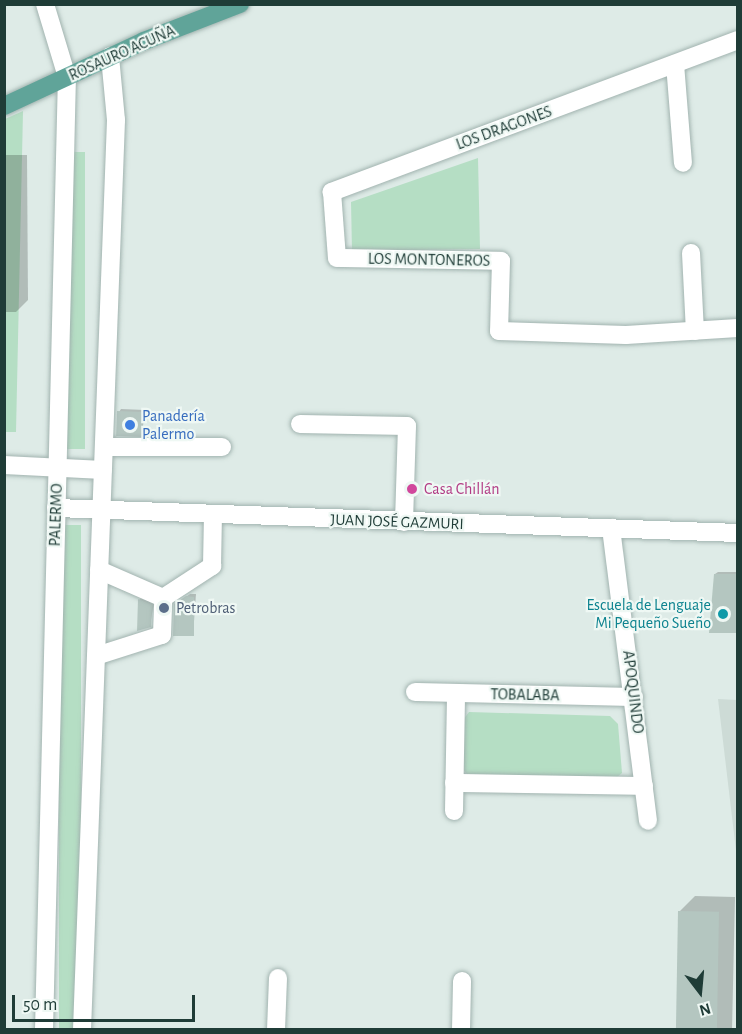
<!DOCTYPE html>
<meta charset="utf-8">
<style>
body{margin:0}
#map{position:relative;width:742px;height:1034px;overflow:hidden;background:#deebe7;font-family:"Alegreya Sans",sans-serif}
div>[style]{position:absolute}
.built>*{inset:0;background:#cddbd6}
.green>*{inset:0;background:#b5dec4;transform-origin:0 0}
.shadow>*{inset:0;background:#0003}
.building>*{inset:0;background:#b4c6c0;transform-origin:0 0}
.roads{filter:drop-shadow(0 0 2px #a1b3af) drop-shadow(0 0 2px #a1b3af)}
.minor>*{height:18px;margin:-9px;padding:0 9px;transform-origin:9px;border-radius:9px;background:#fff}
.major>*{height:18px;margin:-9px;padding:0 9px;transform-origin:9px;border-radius:9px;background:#60a499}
.dots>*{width:16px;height:16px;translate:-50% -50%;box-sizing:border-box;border:3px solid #eff8f4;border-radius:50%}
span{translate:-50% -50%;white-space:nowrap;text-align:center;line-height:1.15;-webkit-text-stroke:4.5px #eff8f4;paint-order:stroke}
.street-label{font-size:16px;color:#1f3c37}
.shop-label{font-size:16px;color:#366cbe}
.left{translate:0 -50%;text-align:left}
.hotel-label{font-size:16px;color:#b23c85}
.culture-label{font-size:16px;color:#0d838f}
.right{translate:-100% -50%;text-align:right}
.service-label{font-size:16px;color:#4e5e75}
.frame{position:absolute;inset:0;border:6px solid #1f3c37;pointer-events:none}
.north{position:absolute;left:670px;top:962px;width:60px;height:60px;-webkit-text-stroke:4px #eff8f4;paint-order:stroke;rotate:164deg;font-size:16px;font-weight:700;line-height:24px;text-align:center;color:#1f3c37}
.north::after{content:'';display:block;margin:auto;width:21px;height:27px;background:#1f3c37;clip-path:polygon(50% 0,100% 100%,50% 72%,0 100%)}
.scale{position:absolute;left:12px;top:995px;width:183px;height:27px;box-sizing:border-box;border:3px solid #1f3c37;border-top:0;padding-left:8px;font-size:18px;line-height:21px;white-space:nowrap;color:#1f3c37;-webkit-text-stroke:4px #eff8f4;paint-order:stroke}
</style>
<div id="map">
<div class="built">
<i style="clip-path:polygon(718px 699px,737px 700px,737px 859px)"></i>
</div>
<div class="green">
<i style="clip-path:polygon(23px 111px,16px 432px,5px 432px,5px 119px)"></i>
<i style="left:64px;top:152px;width:21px;height:297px"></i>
<i style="clip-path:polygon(478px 158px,480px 249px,352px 251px,351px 202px)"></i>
<i style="left:59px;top:525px;width:22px;height:505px"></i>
<i style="clip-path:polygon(469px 712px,610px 716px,618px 724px,622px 773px,615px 779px,467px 774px,462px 768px,463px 720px)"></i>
</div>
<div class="shadow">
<i style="clip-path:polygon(4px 155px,27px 155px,28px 300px,16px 312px,4px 312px)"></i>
<i style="clip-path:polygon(121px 409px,145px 410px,142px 434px,119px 412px)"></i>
<i style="clip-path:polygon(718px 572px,738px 572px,738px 631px,715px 574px)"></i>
<i style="clip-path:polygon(190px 594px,196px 594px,193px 635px,179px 602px)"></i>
<i style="clip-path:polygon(142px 597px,154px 603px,150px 625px,139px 600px)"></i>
<i style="clip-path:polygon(695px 896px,735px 897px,732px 1030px,677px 1030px,679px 912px)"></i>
</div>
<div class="building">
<i style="left:117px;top:411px;width:26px;height:25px;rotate:2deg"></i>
<i style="clip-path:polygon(714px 574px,738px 574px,738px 633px,709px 633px)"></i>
<i style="clip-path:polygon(186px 596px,194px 597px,194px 636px,173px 636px,174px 604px)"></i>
<i style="clip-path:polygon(138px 599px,152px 605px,151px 627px,137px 631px)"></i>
<i style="left:678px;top:911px;width:41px;height:118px;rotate:1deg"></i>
</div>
<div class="roads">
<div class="minor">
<i style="left:738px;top:40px;width:434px;rotate:159.5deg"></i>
<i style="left:332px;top:192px;width:66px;rotate:85.7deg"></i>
<i style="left:337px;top:258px;width:164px;rotate:1deg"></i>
<i style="left:501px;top:261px;width:70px;rotate:91.6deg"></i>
<i style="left:499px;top:331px;width:127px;rotate:1.8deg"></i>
<i style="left:626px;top:335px;width:112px;rotate:-3.6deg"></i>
<i style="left:675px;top:64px;width:99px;rotate:85.4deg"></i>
<i style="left:691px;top:253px;width:78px;rotate:87.1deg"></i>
<i style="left:300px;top:424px;width:107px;rotate:1.1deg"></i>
<i style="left:407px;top:426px;width:96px;rotate:91.8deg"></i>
<i style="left:104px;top:447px;width:118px"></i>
<i style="left:4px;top:465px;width:99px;rotate:2.9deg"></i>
<i style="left:56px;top:508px;width:682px;rotate:2.1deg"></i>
<i style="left:611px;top:528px;width:295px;rotate:82.8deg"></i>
<i style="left:99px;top:570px;width:70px;rotate:23.6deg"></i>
<i style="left:163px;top:598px;width:59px;rotate:-33.1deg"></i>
<i style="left:212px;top:566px;width:51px;rotate:-88.9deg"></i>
<i style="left:96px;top:656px;width:69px;rotate:-17.7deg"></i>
<i style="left:162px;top:635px;width:37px;rotate:-88deg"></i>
<i style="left:415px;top:692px;width:219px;rotate:1.3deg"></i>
<i style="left:454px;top:783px;width:190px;rotate:0.9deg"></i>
<i style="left:454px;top:811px;width:117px;rotate:-89deg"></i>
<i style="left:44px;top:1030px;width:953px;rotate:-88.62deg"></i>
<i style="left:67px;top:77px;width:76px;rotate:-106.8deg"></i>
<i style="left:82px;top:1030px;width:911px;rotate:-87.86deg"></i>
<i style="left:116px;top:120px;width:64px;rotate:-95.4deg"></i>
<i style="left:276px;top:1030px;width:52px;rotate:-87.8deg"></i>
<i style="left:461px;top:1030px;width:49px;rotate:-88.8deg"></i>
</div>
<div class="major">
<i style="left:4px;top:106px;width:154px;rotate:-24.9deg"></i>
<i style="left:144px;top:41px;width:103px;rotate:-21.1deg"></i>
</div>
</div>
<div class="dots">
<i style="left:130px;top:425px;background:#3f7fe0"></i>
<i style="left:412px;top:489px;background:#d1479c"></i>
<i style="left:164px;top:608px;background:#5c6f8a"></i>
<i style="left:723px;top:614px;background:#0f9aa8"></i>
</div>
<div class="street-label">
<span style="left:122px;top:53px;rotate:-24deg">ROSAURO ACUÑA</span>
<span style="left:504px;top:128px;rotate:-20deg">LOS DRAGONES</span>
<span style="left:429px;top:260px;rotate:1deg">LOS MONTONEROS</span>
<span style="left:56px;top:515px;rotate:-88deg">PALERMO</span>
<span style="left:397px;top:522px;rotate:2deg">JUAN JOSÉ GAZMURI</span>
<span style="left:633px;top:692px;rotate:83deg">APOQUINDO</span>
<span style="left:525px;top:695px;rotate:1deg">TOBALABA</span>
</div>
<div class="shop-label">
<span class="left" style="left:142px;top:425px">Panadería<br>Palermo</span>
</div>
<div class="hotel-label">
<span class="left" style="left:424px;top:489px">Casa Chillán</span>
</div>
<div class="culture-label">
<span class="right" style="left:711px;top:614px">Escuela de Lenguaje<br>Mi Pequeño Sueño</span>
</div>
<div class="service-label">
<span class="left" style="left:176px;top:608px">Petrobras</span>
</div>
<div class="frame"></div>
<div class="north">N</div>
<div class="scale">50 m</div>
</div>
